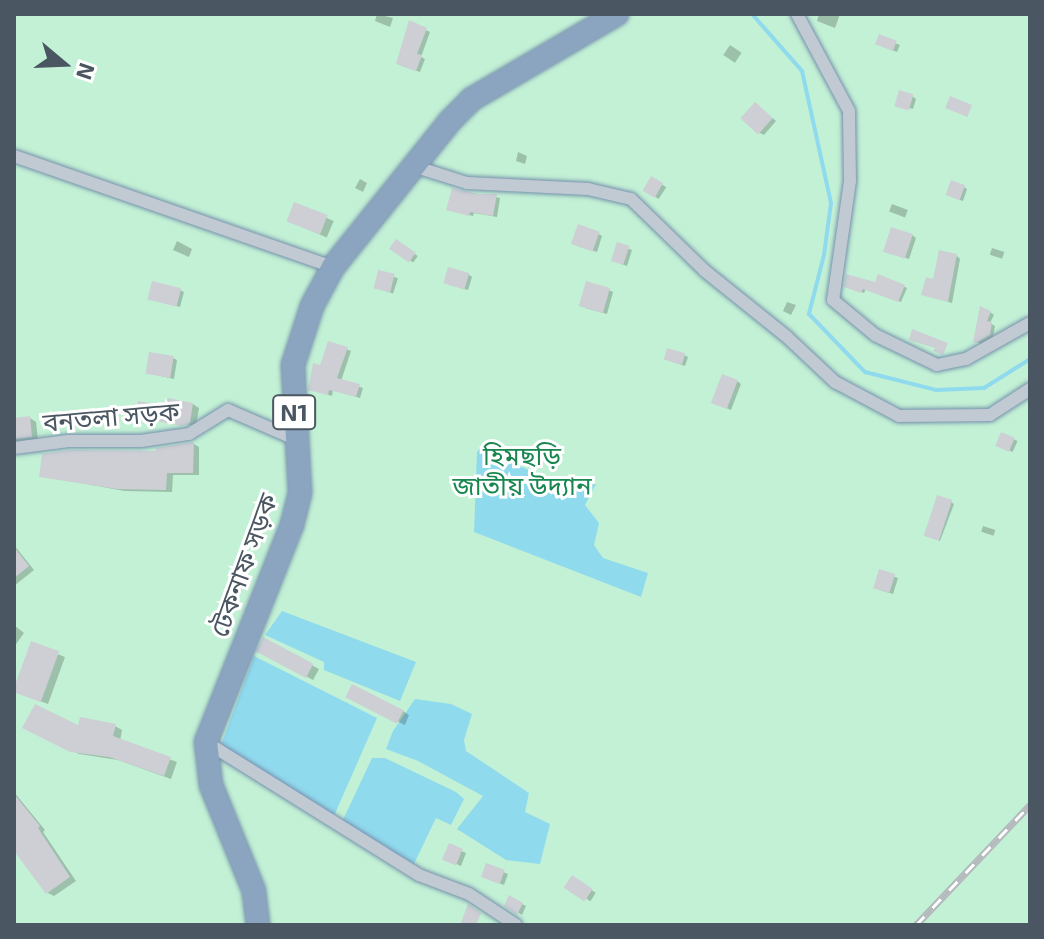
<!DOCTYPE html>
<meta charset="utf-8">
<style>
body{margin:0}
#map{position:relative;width:1044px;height:939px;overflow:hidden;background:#f5f3f3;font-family:"Exo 2","Noto Sans Bengali",sans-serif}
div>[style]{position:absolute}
.green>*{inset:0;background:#c3f1d5;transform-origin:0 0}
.water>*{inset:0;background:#90daee}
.shadow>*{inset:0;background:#0003;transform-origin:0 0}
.stream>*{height:4px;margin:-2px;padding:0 2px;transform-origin:2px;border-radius:2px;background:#90daee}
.building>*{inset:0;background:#cdcfd5;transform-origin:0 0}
.roads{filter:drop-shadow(0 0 2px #7690ad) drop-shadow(0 0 2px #7690ad)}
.street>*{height:12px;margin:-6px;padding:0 6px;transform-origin:6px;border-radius:6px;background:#c1cad2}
.highway>*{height:22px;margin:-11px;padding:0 11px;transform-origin:11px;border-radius:11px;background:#8ba5c1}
.rail>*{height:7px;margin-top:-3.5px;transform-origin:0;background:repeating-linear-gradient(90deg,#fff 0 12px,#b5b8bd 0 24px);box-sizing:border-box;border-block:2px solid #b5b8bd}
span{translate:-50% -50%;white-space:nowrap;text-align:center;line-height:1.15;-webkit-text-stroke:6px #fff;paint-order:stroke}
.shield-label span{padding:2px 6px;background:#fff;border:2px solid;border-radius:6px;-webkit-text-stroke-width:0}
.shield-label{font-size:24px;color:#4a5661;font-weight:700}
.street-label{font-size:26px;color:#4a5661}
.park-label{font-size:26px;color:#17864f}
.frame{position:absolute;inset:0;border:16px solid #4a5661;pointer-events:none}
.north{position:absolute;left:24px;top:24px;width:80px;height:80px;-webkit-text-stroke:6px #fff;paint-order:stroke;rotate:109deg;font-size:22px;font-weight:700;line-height:32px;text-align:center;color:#4a5661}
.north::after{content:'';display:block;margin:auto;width:28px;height:36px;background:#4a5661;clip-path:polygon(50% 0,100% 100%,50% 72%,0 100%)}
</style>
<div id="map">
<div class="green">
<i style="left:14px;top:14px;width:1016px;height:911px"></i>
</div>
<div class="water">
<i style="clip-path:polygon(488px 439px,509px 462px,550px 478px,596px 484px,585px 505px,599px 523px,594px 545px,603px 558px,648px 573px,641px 597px,474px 532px,477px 452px)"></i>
<i style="clip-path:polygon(282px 611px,416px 662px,400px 701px,324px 670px,324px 662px,265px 635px)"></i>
<i style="clip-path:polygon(254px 656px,377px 718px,334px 816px,220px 748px)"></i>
<i style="clip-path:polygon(415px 699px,451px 704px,472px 714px,464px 740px,466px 751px,529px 793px,525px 812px,550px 824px,540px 864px,506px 860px,457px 829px,483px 796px,418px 761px,386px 749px,393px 731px)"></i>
<i style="clip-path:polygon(372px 758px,385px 758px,456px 792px,464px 799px,451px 825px,436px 818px,414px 864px,341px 824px)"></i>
</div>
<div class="shadow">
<i style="clip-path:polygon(377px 14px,393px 18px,390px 27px,375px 21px)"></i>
<i style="clip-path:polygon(819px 14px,840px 14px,835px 28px,817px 21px)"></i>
<i style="clip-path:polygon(410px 23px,430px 32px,421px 57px,425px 59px,420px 72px,402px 66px)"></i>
<i style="clip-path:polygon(880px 37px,900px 45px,897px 52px,882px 46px)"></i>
<i style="left:730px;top:45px;width:14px;height:12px;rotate:34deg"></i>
<i style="clip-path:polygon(912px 96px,916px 99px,913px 109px,898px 105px)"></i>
<i style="clip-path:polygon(759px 107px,776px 121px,764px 135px,760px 133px)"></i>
<i style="clip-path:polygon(518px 152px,527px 156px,525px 164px,516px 161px)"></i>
<i style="left:652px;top:178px;width:17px;height:14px;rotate:33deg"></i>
<i style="clip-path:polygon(360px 179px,367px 183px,363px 192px,355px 188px)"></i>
<i style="clip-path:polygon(964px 187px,967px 189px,963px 201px,952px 197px)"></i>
<i style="clip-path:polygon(454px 190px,500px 198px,497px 217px,474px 213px,473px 216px,453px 211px)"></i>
<i style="left:892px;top:204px;width:17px;height:8px;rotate:21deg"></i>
<i style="left:296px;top:205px;width:41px;height:18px;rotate:23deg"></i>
<i style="clip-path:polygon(599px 234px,602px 236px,597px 252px,577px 246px)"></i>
<i style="clip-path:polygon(912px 235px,916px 238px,909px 259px,890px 253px)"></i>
<i style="clip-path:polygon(177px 241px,192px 249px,189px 257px,173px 250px)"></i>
<i style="left:397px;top:242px;width:25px;height:8px;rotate:34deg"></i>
<i style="clip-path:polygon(618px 245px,632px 250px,627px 266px,616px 262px)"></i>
<i style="left:992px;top:248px;width:13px;height:7px;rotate:18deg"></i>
<i style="clip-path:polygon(957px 256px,960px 259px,952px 303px,928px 296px,935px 281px)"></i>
<i style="left:379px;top:272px;width:20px;height:16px;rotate:18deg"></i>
<i style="clip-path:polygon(468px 274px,472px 277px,468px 290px,450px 285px)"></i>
<i style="clip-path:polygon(879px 276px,907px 288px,901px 302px,866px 289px,864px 293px,849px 288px,876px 285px)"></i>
<i style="clip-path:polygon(180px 290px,184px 292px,180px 307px,153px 300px)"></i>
<i style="clip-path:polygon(609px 290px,613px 292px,607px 314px,585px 308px)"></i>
<i style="clip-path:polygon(787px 302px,796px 305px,791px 315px,783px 311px)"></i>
<i style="clip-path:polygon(990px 312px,994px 315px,990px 323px,995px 326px,993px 337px,981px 344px,975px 341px)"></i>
<i style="clip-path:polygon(330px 343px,351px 351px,341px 381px,363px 388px,360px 398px,333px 390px,332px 396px,315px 391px)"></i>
<i style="clip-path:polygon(684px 355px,688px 357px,685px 366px,670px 361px)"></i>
<i style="clip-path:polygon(173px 358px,177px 360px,174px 379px,147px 373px)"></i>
<i style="clip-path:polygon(737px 381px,741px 384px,731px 410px,717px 404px)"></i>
<i style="clip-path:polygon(193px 404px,199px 408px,196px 426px,138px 416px)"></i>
<i style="clip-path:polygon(30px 418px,36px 422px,38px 440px,14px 445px,14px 420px)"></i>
<i style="left:1002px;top:434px;width:17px;height:12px;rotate:24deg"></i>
<i style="clip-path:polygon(194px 444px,199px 447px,199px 475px,173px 475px,172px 492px,125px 491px,41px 476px)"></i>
<i style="clip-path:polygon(951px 502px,954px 504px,940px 541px,927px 536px)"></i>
<i style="left:983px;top:526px;width:13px;height:6px;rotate:18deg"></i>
<i style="clip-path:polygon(14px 545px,34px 570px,14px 586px)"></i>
<i style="clip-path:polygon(880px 572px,898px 578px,893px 594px,879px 590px)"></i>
<i style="clip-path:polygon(14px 625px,24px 633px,14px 647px)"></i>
<i style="clip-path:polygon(264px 640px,319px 669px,313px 680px,266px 655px)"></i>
<i style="clip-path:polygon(32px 644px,65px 657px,48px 704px,22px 694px)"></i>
<i style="clip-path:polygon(354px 700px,403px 711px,409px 715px,405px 725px)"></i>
<i style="clip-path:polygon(115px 726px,122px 730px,120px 741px,177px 762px,171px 779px,118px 760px,79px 754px,31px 731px)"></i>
<i style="clip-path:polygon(14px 792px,45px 830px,43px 832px,76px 881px,54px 896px,48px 893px,14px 844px)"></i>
<i style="clip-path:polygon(450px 846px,466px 853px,461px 866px,449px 861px)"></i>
<i style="clip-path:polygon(488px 866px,508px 874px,504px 885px,487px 879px)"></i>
<i style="left:572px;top:878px;width:28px;height:10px;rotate:32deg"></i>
<i style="clip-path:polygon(510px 898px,526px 906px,522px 915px,506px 905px)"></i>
</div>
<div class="stream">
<i style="left:752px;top:14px;width:76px;rotate:48.7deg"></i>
<i style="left:802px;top:71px;width:135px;rotate:77.6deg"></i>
<i style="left:831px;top:203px;width:52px;rotate:97.7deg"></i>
<i style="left:824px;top:255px;width:61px;rotate:104.3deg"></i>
<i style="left:809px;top:314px;width:81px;rotate:46deg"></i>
<i style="left:865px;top:372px;width:73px;rotate:14.2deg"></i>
<i style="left:936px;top:390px;width:48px;rotate:-2.4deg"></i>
<i style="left:984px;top:388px;width:54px;rotate:-32.2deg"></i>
</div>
<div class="building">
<i style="clip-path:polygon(409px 20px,427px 28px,417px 54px,422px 55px,416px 71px,396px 64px)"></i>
<i style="left:879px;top:34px;width:19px;height:11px;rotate:21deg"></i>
<i style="left:899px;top:90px;width:15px;height:17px;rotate:16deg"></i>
<i style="left:950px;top:96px;width:24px;height:13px;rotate:22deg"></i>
<i style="left:755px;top:102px;width:24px;height:22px;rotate:42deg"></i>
<i style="left:651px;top:176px;width:14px;height:17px;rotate:30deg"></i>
<i style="left:951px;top:180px;width:15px;height:16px;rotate:20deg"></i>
<i style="clip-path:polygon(452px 188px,478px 194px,497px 194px,493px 216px,470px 212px,469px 216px,446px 210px)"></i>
<i style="left:294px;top:202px;width:36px;height:21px;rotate:21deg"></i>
<i style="left:578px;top:224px;width:23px;height:21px;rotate:20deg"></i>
<i style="left:891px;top:227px;width:23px;height:26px;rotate:18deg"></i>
<i style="left:396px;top:239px;width:24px;height:12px;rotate:35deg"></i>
<i style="left:617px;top:242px;width:13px;height:20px;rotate:18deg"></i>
<i style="clip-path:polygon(939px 250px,957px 254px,948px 302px,921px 295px,926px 277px,933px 279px)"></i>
<i style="left:448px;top:267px;width:22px;height:17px;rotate:16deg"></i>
<i style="left:378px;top:270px;width:17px;height:19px;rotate:13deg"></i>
<i style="clip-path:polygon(846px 274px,875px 282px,878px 274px,905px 285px,898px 302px,863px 289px,861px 293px,844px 287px)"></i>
<i style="left:152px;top:281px;width:30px;height:19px;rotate:14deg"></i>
<i style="left:586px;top:281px;width:25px;height:26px;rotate:16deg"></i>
<i style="clip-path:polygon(980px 306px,991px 311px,987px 321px,992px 322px,990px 335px,976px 343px,973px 342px)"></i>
<i style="clip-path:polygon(912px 329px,948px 343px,943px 355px,933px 351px,935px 348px,909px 340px)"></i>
<i style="clip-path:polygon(328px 341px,348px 347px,337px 378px,360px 384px,356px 397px,329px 390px,328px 395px,308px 390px,313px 363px,320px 365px)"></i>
<i style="left:667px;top:348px;width:19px;height:12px;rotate:16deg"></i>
<i style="left:149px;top:352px;width:25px;height:22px;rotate:9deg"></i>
<i style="left:722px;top:374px;width:17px;height:31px;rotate:21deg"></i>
<i style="clip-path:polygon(168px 398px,193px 403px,190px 423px,182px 426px,135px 417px,138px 401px,166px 406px)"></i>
<i style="clip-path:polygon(30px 416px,32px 437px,14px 439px,14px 418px)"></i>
<i style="left:1001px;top:432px;width:15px;height:15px;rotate:23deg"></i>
<i style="clip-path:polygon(194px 442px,193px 473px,167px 473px,166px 490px,117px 489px,39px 477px,42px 454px,70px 450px,156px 451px,156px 448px)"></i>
<i style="left:937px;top:495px;width:16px;height:43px;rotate:18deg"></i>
<i style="clip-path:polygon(14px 547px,29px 566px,14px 578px)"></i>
<i style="left:879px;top:569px;width:17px;height:20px;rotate:17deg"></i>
<i style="left:263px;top:637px;width:57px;height:16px;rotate:28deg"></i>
<i style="left:31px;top:641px;width:30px;height:54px;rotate:20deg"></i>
<i style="left:352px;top:684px;width:58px;height:15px;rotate:27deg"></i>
<i style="clip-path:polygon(35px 704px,78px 725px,80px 717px,116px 724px,113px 736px,171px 757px,164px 776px,109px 757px,70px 752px,22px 728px)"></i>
<i style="clip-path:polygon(14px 794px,40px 826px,38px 828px,70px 877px,46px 894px,14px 851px)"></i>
<i style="left:449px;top:843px;width:15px;height:18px;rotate:23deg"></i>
<i style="left:486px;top:863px;width:20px;height:15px;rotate:20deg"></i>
<i style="left:572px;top:875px;width:25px;height:15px;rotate:34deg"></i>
<i style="clip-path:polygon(509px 895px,523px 903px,517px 915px,504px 906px)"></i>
<i style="clip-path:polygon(468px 904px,481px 913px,476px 925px,460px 925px)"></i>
</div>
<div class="roads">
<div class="street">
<i style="left:797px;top:14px;width:110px;rotate:61.8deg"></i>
<i style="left:849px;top:111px;width:70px;rotate:89.2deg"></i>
<i style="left:850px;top:181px;width:120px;rotate:98.1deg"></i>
<i style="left:833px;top:300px;width:55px;rotate:39.8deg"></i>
<i style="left:875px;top:335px;width:69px;rotate:25.8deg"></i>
<i style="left:937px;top:365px;width:30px;rotate:-12deg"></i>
<i style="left:966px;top:359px;width:73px;rotate:-29.4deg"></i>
<i style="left:14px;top:156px;width:338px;rotate:19.2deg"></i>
<i style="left:413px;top:166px;width:57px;rotate:17.5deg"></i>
<i style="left:467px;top:183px;width:121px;rotate:2.8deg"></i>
<i style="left:588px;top:189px;width:44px;rotate:13.1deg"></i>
<i style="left:631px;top:199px;width:103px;rotate:44.2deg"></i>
<i style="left:705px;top:271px;width:105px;rotate:38.8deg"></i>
<i style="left:787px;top:337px;width:66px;rotate:43.2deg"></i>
<i style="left:835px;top:382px;width:72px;rotate:28deg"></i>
<i style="left:899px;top:416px;width:91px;rotate:-0.6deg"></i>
<i style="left:990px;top:415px;width:48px;rotate:-33deg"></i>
<i style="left:14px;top:448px;width:55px;rotate:-7.3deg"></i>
<i style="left:69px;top:441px;width:72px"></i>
<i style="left:141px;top:441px;width:49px;rotate:-8.3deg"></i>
<i style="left:189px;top:434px;width:46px;rotate:-31.6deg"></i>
<i style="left:228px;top:410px;width:73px;rotate:23.4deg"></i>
<i style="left:206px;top:742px;width:251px;rotate:32deg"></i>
<i style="left:419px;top:875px;width:53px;rotate:20.8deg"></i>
<i style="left:469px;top:894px;width:56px;rotate:33.4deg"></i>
</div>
<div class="highway">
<i style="left:258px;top:925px;width:34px;rotate:-97deg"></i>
<i style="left:254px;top:891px;width:114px;rotate:-112.1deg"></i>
<i style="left:211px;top:785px;width:43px;rotate:-96.6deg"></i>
<i style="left:206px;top:742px;width:233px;rotate:-68.4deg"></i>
<i style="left:292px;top:525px;width:34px;rotate:-76deg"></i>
<i style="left:300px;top:492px;width:127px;rotate:-93.2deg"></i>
<i style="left:293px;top:365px;width:62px;rotate:-72.1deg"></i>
<i style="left:312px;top:306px;width:44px;rotate:-61.7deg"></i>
<i style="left:333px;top:267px;width:187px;rotate:-51.3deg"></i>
<i style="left:450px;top:121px;width:31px;rotate:-45deg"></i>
<i style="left:472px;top:99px;width:168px;rotate:-30.4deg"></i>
</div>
</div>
<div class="rail">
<i style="left:916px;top:925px;width:166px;rotate:-46.5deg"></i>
</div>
<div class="shield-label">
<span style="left:294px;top:412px">N1</span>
</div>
<div class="street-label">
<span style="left:111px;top:416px;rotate:-5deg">বনতলা সড়ক</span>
<span style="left:243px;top:565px;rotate:-70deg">টেকনাফ সড়ক</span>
</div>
<div class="park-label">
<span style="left:522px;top:470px">হিমছড়ি<br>জাতীয় উদ্যান</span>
</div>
<div class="frame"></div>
<div class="north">N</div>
</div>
